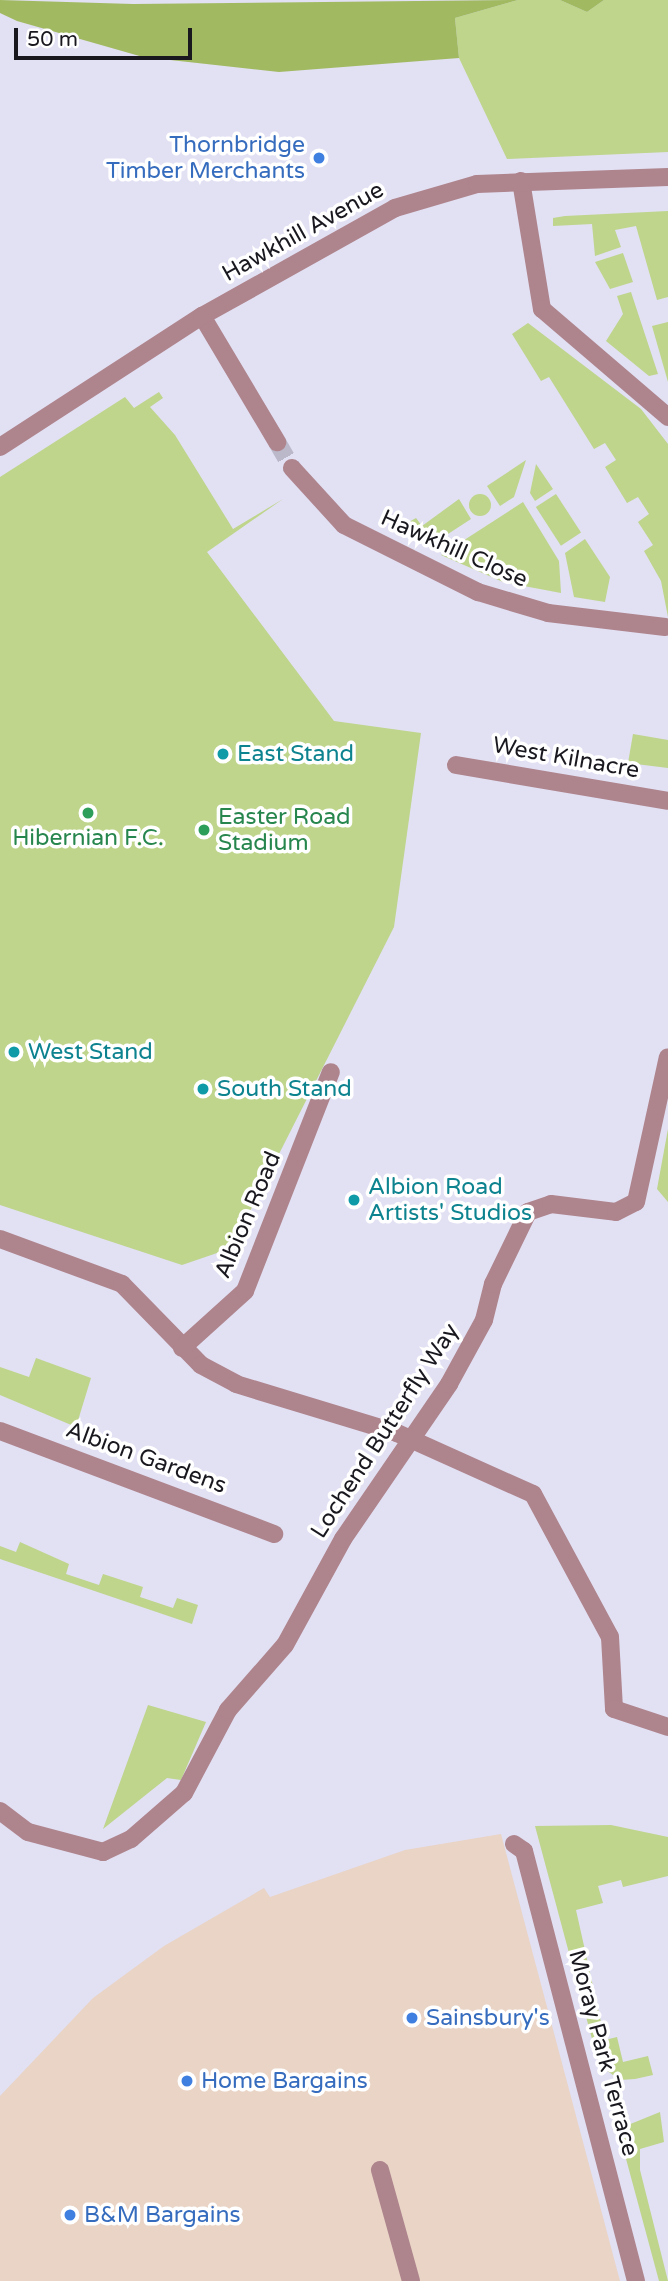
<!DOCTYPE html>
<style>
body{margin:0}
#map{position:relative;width:668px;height:2281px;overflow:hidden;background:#e2e0f3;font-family:"Varela Round",sans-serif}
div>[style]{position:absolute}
.commercial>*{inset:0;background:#e9d4c6}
.green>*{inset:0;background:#bed58b;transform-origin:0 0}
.round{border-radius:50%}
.forest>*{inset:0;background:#a1ba61}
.street-tunnel>*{height:18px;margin-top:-9px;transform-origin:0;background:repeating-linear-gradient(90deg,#bab8c9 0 18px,transparent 0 27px)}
.street>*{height:18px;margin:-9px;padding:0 9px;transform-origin:9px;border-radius:9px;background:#ae848d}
.dots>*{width:19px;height:19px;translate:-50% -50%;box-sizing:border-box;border:4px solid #fff;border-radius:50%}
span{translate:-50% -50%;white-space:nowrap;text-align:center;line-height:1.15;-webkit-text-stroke:7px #fff;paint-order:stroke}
.shop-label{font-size:23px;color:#366cbe}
.right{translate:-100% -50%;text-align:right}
.left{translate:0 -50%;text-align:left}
.street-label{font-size:23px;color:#19181f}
.culture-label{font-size:23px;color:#0d838f}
.leisure-label{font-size:23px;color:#27864d}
.scale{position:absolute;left:14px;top:28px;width:178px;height:32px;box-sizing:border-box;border:4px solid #19181f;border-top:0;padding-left:9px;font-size:21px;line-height:24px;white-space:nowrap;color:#19181f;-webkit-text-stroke:5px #fff;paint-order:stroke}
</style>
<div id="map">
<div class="commercial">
<i style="clip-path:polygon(501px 1834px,620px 2281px,0 2281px,0 2096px,93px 1998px,164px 1946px,264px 1888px,270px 1897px,405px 1850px)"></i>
</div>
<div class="green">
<i style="clip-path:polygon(518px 0,560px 0,587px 12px,604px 0,668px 0,668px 152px,507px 159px,459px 58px,455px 18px)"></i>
<i style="clip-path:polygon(668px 211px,668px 297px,657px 300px,636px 226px,615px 230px,621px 247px,595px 256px,592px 224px,553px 226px,553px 218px,565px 216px)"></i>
<i style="clip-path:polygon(623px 253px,633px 282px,610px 289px,595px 262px)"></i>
<i style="clip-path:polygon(631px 292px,658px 374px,649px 376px,606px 341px,623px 314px,617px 296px)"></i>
<i style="clip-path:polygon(668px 322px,668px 382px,652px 326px)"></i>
<i style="clip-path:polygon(528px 323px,641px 409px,668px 444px,668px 617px,661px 581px,644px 551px,653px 545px,638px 522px,649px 514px,638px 497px,627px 503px,605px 467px,616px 460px,605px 443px,594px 449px,549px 377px,541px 381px,512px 334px)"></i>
<i style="clip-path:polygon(159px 392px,163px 398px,150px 407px,175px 435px,233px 529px,283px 499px,207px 552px,334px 721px,421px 733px,394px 927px,243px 1225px,220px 1252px,182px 1265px,0 1205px,0 477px,125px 397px,134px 408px)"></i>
<i style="clip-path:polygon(526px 460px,514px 497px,500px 506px,487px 486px)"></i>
<i style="clip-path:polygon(536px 464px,553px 489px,535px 501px,530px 493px)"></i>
<i style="left:556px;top:494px;width:46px;height:24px;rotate:57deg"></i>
<i class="round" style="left:469px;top:494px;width:22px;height:22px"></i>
<i style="clip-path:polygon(459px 499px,471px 519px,431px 545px,400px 527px,416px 518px,422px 526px)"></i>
<i style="clip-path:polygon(523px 502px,559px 561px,561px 593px,503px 582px,441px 555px)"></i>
<i style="clip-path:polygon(585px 539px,610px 577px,605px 602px,574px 597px,565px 553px)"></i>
<i style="clip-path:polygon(633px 734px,668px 740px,668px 768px,628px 763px)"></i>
<i style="clip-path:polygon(668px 1129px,668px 1202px,657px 1189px)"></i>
<i style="clip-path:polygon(36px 1358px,91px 1378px,76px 1427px,0 1395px,0 1367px,29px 1377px)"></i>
<i style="clip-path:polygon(20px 1542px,69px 1564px,66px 1574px,99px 1585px,103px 1574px,143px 1587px,140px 1597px,173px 1608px,177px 1598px,198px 1605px,192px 1624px,0 1559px,0 1546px,16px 1552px)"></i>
<i style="clip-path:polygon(148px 1705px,206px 1722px,181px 1780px,167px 1778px,103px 1829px)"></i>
<i style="clip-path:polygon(611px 1825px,668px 1837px,668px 1876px,623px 1887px,621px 1880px,598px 1886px,603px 1903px,576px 1910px,605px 2040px,617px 2037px,623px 2062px,648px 2056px,653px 2075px,635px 2079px,620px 2080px,599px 2065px,535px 1826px)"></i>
<i style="clip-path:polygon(660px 2112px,664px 2142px,640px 2149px,640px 2170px,668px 2281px,659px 2281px,622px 2144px,628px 2125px)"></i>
</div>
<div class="forest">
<i style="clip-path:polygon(0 0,133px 4px,518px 0,455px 18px,459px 58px,279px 72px,143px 57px,17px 21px,0 13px)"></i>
<i style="clip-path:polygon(560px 0,604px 0,587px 12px)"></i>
</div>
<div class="street-tunnel">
<i style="left:277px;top:442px;width:30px;rotate:60deg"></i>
</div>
<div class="street">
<i style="left:521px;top:181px;width:130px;rotate:80.7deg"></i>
<i style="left:542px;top:309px;width:166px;rotate:40.6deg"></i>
<i style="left:202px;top:316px;width:147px;rotate:59.2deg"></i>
<i style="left:0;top:447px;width:241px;rotate:-33deg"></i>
<i style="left:202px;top:316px;width:221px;rotate:-29.2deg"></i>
<i style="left:395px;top:208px;width:85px;rotate:-16.3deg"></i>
<i style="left:477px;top:184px;width:191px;rotate:-2.1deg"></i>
<i style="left:292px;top:468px;width:77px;rotate:47.6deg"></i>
<i style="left:344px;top:525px;width:150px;rotate:26.6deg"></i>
<i style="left:478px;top:592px;width:73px;rotate:16.7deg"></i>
<i style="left:548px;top:613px;width:118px;rotate:6.8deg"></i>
<i style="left:456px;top:765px;width:215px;rotate:9.6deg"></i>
<i style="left:0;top:1239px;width:130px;rotate:20.2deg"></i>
<i style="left:122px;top:1284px;width:113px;rotate:45.7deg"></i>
<i style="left:201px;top:1365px;width:40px;rotate:28deg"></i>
<i style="left:236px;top:1384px;width:168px;rotate:16.9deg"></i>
<i style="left:397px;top:1433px;width:149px;rotate:24.2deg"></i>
<i style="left:533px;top:1494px;width:162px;rotate:61.7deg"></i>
<i style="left:610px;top:1637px;width:72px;rotate:86.8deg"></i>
<i style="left:614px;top:1709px;width:57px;rotate:18.4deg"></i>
<i style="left:182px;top:1348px;width:85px;rotate:-42.1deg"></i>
<i style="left:245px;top:1291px;width:235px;rotate:-68.6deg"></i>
<i style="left:0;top:1431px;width:293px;rotate:20.6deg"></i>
<i style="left:0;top:1811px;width:35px;rotate:37deg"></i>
<i style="left:28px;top:1832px;width:78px;rotate:14.9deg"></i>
<i style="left:103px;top:1852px;width:31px;rotate:-25deg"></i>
<i style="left:131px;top:1839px;width:70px;rotate:-41deg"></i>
<i style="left:184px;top:1793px;width:94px;rotate:-62.1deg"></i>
<i style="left:228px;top:1710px;width:86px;rotate:-48.8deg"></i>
<i style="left:285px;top:1645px;width:121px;rotate:-61.3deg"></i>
<i style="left:343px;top:1539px;width:188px;rotate:-55.6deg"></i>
<i style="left:449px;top:1384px;width:73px;rotate:-61.3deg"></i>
<i style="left:484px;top:1320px;width:37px;rotate:-76deg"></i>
<i style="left:493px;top:1284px;width:80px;rotate:-64.1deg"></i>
<i style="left:528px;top:1212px;width:24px;rotate:-19deg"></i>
<i style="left:551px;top:1204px;width:65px;rotate:7deg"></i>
<i style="left:616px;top:1212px;width:22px;rotate:-27deg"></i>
<i style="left:636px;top:1202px;width:148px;rotate:-77.6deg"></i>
<i style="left:514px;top:1844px;width:12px;rotate:35deg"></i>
<i style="left:524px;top:1851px;width:444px;rotate:75.4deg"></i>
<i style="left:380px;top:2170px;width:115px;rotate:74.4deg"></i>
</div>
<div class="dots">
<i style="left:319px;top:158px;background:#3f7fe0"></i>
<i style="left:223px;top:754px;background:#0f9aa8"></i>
<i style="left:88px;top:813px;background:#2e9e5b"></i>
<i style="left:204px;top:830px;background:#2e9e5b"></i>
<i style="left:14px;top:1052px;background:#0f9aa8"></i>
<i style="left:203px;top:1089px;background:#0f9aa8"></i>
<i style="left:354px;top:1200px;background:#0f9aa8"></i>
<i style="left:412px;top:2018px;background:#3f7fe0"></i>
<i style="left:187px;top:2081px;background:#3f7fe0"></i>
<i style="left:70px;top:2215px;background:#3f7fe0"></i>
</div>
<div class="shop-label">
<span class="right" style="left:305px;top:158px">Thornbridge<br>Timber Merchants</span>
<span class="left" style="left:426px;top:2018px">Sainsbury's</span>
<span class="left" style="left:201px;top:2081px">Home Bargains</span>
<span class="left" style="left:84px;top:2215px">B&amp;M Bargains</span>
</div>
<div class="street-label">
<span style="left:303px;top:232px;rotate:-29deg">Hawkhill Avenue</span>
<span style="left:454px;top:549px;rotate:24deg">Hawkhill Close</span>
<span style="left:566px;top:758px;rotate:10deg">West Kilnacre</span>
<span style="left:248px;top:1215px;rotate:-67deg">Albion Road</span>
<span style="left:385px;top:1431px;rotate:-57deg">Lochend Butterfly Way</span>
<span style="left:146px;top:1458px;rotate:20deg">Albion Gardens</span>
<span style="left:603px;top:2053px;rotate:75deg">Moray Park Terrace</span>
</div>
<div class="culture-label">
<span class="left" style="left:237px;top:754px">East Stand</span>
<span class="left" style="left:28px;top:1052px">West Stand</span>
<span class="left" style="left:217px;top:1089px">South Stand</span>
<span class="left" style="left:368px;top:1200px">Albion Road<br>Artists' Studios</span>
</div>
<div class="leisure-label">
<span class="left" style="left:218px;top:830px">Easter Road<br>Stadium</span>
<span style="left:88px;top:838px">Hibernian F.C.</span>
</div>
<div class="scale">50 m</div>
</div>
